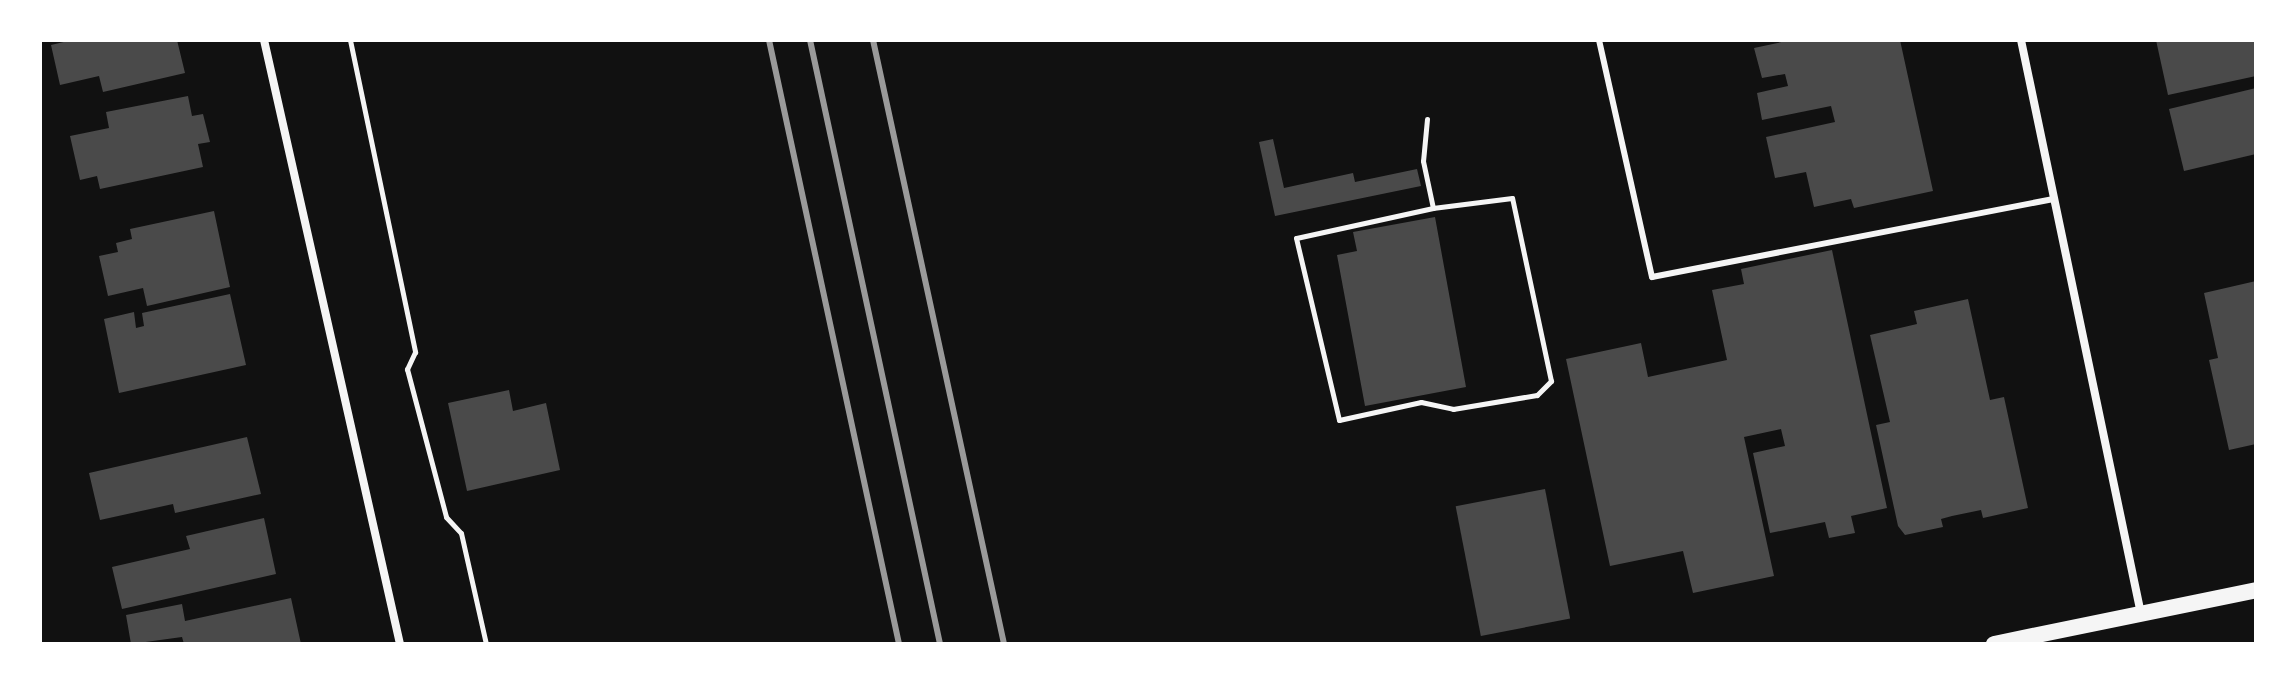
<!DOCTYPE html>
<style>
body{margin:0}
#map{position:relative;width:2296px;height:684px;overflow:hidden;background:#111;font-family:Figtree,sans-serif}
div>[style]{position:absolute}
.building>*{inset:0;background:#4a4a4a;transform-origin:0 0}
.path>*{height:5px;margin:-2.5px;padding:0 2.5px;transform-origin:2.5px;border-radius:2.5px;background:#f5f5f5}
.service>*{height:6px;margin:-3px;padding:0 3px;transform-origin:3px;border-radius:3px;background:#f5f5f5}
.minor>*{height:8px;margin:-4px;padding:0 4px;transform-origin:4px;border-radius:4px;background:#f5f5f5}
.secondary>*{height:16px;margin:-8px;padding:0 8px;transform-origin:8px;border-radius:8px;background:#f5f5f5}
.rail>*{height:6px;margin:-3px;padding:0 3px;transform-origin:3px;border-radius:3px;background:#9a9a9a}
span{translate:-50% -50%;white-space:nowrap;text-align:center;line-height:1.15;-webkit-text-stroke:6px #fff;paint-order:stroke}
.frame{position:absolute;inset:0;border:42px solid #fff;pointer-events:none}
</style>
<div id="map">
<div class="building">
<i style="clip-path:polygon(72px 40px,177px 40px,185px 73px,103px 92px,99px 76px,60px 85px,51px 45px)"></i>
<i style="clip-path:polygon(1791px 40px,1900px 40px,1933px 191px,1854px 208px,1851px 199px,1814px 207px,1806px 172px,1775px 178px,1766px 137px,1835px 122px,1831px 106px,1762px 120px,1757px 93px,1788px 86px,1785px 74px,1762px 78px,1754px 48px)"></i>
<i style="clip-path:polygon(2156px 40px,2256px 40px,2256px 76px,2168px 95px)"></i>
<i style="clip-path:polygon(2256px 88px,2256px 154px,2184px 171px,2169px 109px)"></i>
<i style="clip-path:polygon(188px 96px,192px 116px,203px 114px,210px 142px,198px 144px,203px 167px,100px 189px,97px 176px,80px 180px,70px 136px,109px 128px,106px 112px)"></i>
<i style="clip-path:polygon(1273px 139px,1284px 188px,1353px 173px,1355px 182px,1417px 169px,1421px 186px,1275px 216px,1259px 142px)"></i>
<i style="clip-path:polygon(214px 211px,230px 287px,147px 306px,143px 288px,108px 296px,99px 256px,118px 252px,116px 243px,132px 239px,130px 229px)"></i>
<i style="clip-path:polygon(1435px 217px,1466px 387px,1365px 406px,1337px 255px,1357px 251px,1353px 232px)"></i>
<i style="clip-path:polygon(1832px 250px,1887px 508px,1851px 516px,1855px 533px,1829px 538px,1825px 522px,1770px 533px,1753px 453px,1785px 446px,1781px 429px,1744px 437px,1774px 576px,1693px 593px,1683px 551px,1610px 566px,1566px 359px,1641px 343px,1648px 377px,1727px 360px,1712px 290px,1744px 284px,1741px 269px)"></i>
<i style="clip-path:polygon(2256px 281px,2256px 444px,2229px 450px,2209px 360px,2218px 358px,2204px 293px)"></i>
<i style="clip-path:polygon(230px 294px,246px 365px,119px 393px,104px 319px,134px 312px,136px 328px,144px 326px,142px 313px)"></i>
<i style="clip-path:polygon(1968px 299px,1990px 400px,2004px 397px,2028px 508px,1983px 518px,1981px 510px,1952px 516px,1941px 519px,1943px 527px,1905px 535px,1898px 526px,1876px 425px,1890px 422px,1870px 335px,1917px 324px,1914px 311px)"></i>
<i style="clip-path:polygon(509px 390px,513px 411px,546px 403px,560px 470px,467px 491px,448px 403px)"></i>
<i style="clip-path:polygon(247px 437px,261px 494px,175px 513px,173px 504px,100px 520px,89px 473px)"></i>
<i style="left:1545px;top:489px;width:132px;height:91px;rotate:79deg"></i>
<i style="clip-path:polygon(264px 518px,276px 574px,122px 609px,112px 567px,190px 549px,186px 536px)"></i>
<i style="clip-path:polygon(291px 598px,301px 644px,184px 644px,182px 637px,131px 644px,126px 615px,182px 604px,185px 621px)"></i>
</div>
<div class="path">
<i style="left:350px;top:40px;width:319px;rotate:78.2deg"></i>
<i style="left:415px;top:352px;width:19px;rotate:115deg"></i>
<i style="left:407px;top:369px;width:153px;rotate:75.2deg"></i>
<i style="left:446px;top:517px;width:22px;rotate:47deg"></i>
<i style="left:461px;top:533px;width:114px;rotate:77.3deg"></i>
<i style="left:1427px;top:119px;width:42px;rotate:95.4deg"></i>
<i style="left:1423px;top:161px;width:48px;rotate:78deg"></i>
<i style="left:1433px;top:208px;width:140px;rotate:167.6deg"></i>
<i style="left:1296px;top:238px;width:187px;rotate:76.7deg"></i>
<i style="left:1339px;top:420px;width:84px;rotate:-12.4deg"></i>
<i style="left:1421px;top:402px;width:33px;rotate:12deg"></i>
<i style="left:1453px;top:409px;width:85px;rotate:-9.5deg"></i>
<i style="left:1537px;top:395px;width:20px;rotate:-45deg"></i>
<i style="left:1551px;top:381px;width:187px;rotate:-102deg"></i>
<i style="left:1512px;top:198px;width:80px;rotate:172.8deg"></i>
</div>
<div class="service">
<i style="left:1599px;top:40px;width:243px;rotate:77.4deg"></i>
<i style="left:1652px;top:277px;width:409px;rotate:-11deg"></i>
</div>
<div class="minor">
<i style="left:264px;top:40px;width:619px;rotate:77.31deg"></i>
<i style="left:2021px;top:40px;width:586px;rotate:78.19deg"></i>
</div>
<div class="secondary">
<i style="left:1994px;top:644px;width:268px;rotate:-11.6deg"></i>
</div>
<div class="rail">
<i style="left:769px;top:40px;width:618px;rotate:77.85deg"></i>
<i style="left:810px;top:40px;width:618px;rotate:77.85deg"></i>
<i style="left:873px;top:40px;width:618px;rotate:77.76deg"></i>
</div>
<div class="frame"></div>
</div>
